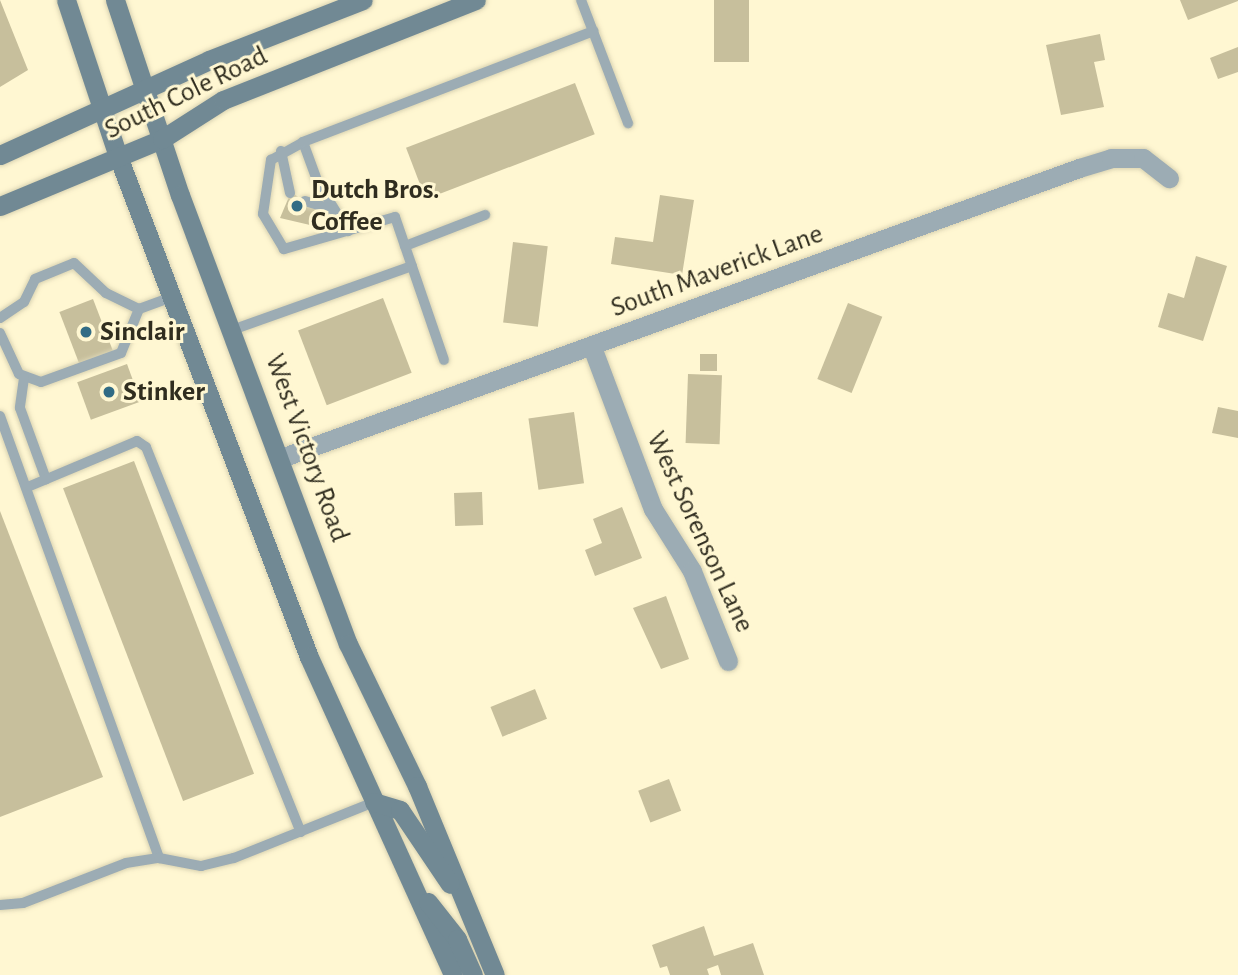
<!DOCTYPE html>
<style>
body{margin:0}
#map{position:relative;width:1238px;height:975px;overflow:hidden;background:#fff7d2;font-family:"Alegreya Sans",sans-serif}
div>[style]{position:absolute}
.building>*{inset:0;background:#c7bf9c;transform-origin:0 0}
.roads{filter:drop-shadow(0 0 2px #dad3b2) drop-shadow(0 0 2px #dad3b2)}
.service>*{height:10px;margin:-5px;padding:0 5px;transform-origin:5px;border-radius:5px;background:#9cacb4}
.minor>*{height:19px;margin:-9.5px;padding:0 9.5px;transform-origin:9.5px;border-radius:9.5px;background:#9cacb4}
.secondary>*{height:19px;margin:-9.5px;padding:0 9.5px;transform-origin:9.5px;border-radius:9.5px;background:#718994}
.dots>*{width:19px;height:19px;translate:-50% -50%;box-sizing:border-box;border:4px solid #fff7d2;border-radius:50%}
span{translate:-50% -50%;white-space:nowrap;text-align:center;line-height:1.15;-webkit-text-stroke:6px #fff7d2;paint-order:stroke}
.street-label{font-size:28px;color:#302d1f}
.poi-label{font-size:28px;color:#302d1f;font-weight:700}
.left{translate:0 -50%;text-align:left}
</style>
<div id="map">
<div class="building">
<i style="clip-path:polygon(0 0,28px 70px,0 87px)"></i>
<i style="left:714px;top:0;width:35px;height:62px"></i>
<i style="clip-path:polygon(1180px 0,1238px 0,1238px 1px,1188px 20px)"></i>
<i style="clip-path:polygon(1100px 34px,1105px 60px,1094px 62px,1104px 107px,1061px 115px,1046px 45px)"></i>
<i style="clip-path:polygon(1238px 47px,1238px 72px,1218px 79px,1210px 58px)"></i>
<i style="left:575px;top:83px;width:55px;height:181px;rotate:69deg"></i>
<i style="clip-path:polygon(291px 192px,317px 210px,310px 225px,280px 218px)"></i>
<i style="clip-path:polygon(660px 195px,694px 200px,682px 275px,611px 264px,615px 237px,653px 242px)"></i>
<i style="left:513px;top:242px;width:35px;height:81px;rotate:7deg"></i>
<i style="clip-path:polygon(1196px 256px,1227px 266px,1203px 341px,1158px 327px,1168px 293px,1184px 298px)"></i>
<i style="left:383px;top:298px;width:80px;height:91px;rotate:69deg"></i>
<i style="left:93px;top:299px;width:56px;height:36px;rotate:69deg"></i>
<i style="left:848px;top:303px;width:37px;height:82px;rotate:22deg"></i>
<i style="left:717px;top:354px;width:17px;height:17px;rotate:90deg"></i>
<i style="left:127px;top:364px;width:40px;height:53px;rotate:70deg"></i>
<i style="left:688px;top:374px;width:34px;height:69px;rotate:2deg"></i>
<i style="clip-path:polygon(1218px 407px,1238px 411px,1238px 438px,1212px 433px)"></i>
<i style="left:574px;top:412px;width:72px;height:46px;rotate:82deg"></i>
<i style="left:134px;top:461px;width:335px;height:76px;rotate:69deg"></i>
<i style="left:482px;top:492px;width:33px;height:28px;rotate:88deg"></i>
<i style="clip-path:polygon(622px 507px,642px 558px,595px 576px,585px 550px,602px 543px,593px 519px)"></i>
<i style="clip-path:polygon(0 511px,103px 777px,0 817px)"></i>
<i style="clip-path:polygon(666px 596px,689px 659px,661px 669px,633px 608px)"></i>
<i style="left:535px;top:689px;width:32px;height:48px;rotate:68deg"></i>
<i style="left:669px;top:779px;width:34px;height:33px;rotate:69deg"></i>
<i style="clip-path:polygon(704px 926px,714px 956px,753px 943px,764px 975px,721px 975px,718px 965px,707px 969px,709px 975px,670px 975px,667px 966px,660px 968px,652px 945px)"></i>
</div>
<div class="roads">
<div class="service">
<i style="left:581px;top:0;width:132px;rotate:69.1deg"></i>
<i style="left:303px;top:142px;width:44px;rotate:69.9deg"></i>
<i style="left:318px;top:183px;width:57px;rotate:58deg"></i>
<i style="left:281px;top:151px;width:43px;rotate:77.9deg"></i>
<i style="left:305px;top:201px;width:30px;rotate:17deg"></i>
<i style="left:405px;top:246px;width:86px;rotate:-21.2deg"></i>
<i style="left:0;top:318px;width:29px;rotate:-34deg"></i>
<i style="left:24px;top:302px;width:25px;rotate:-64deg"></i>
<i style="left:35px;top:279px;width:42px;rotate:-22.3deg"></i>
<i style="left:74px;top:263px;width:44px;rotate:43.2deg"></i>
<i style="left:106px;top:293px;width:37px;rotate:26deg"></i>
<i style="left:139px;top:309px;width:35px;rotate:-20deg"></i>
<i style="left:232px;top:330px;width:191px;rotate:-19.6deg"></i>
<i style="left:0;top:333px;width:45px;rotate:65.1deg"></i>
<i style="left:19px;top:374px;width:23px;rotate:20deg"></i>
<i style="left:41px;top:382px;width:85px;rotate:-19.9deg"></i>
<i style="left:121px;top:353px;width:48px;rotate:-67.8deg"></i>
<i style="left:444px;top:360px;width:151px;rotate:-108.9deg"></i>
<i style="left:395px;top:217px;width:116px;rotate:163.9deg"></i>
<i style="left:284px;top:249px;width:41px;rotate:-121deg"></i>
<i style="left:263px;top:214px;width:55px;rotate:-81.6deg"></i>
<i style="left:271px;top:160px;width:37px;rotate:-29deg"></i>
<i style="left:303px;top:142px;width:311px;rotate:-20.9deg"></i>
<i style="left:24px;top:378px;width:30px;rotate:98deg"></i>
<i style="left:20px;top:408px;width:76px;rotate:69.9deg"></i>
<i style="left:0;top:416px;width:470px;rotate:70.2deg"></i>
<i style="left:30px;top:486px;width:116px;rotate:-22.8deg"></i>
<i style="left:137px;top:441px;width:11px;rotate:34deg"></i>
<i style="left:146px;top:447px;width:415px;rotate:68.1deg"></i>
<i style="left:0;top:905px;width:23px;rotate:-5deg"></i>
<i style="left:23px;top:903px;width:110px;rotate:-21.2deg"></i>
<i style="left:126px;top:863px;width:33px;rotate:-9deg"></i>
<i style="left:159px;top:858px;width:43px;rotate:10.8deg"></i>
<i style="left:201px;top:866px;width:34px;rotate:-14deg"></i>
<i style="left:234px;top:858px;width:151px;rotate:-21.8deg"></i>
</div>
<div class="minor">
<i style="left:592px;top:347px;width:173px;rotate:69.4deg"></i>
<i style="left:653px;top:509px;width:73px;rotate:57.8deg"></i>
<i style="left:692px;top:571px;width:97px;rotate:68.2deg"></i>
<i style="left:281px;top:458px;width:849px;rotate:-19.97deg"></i>
<i style="left:1079px;top:168px;width:34px;rotate:-17deg"></i>
<i style="left:1111px;top:158px;width:32px"></i>
<i style="left:1143px;top:158px;width:33px;rotate:38deg"></i>
</div>
<div class="secondary">
<i style="left:66px;top:0;width:168px;rotate:71.6deg"></i>
<i style="left:119px;top:159px;width:533px;rotate:69.12deg"></i>
<i style="left:309px;top:657px;width:349px;rotate:65.6deg"></i>
<i style="left:115px;top:0;width:206px;rotate:71.6deg"></i>
<i style="left:180px;top:195px;width:479px;rotate:69.5deg"></i>
<i style="left:348px;top:644px;width:158px;rotate:64.1deg"></i>
<i style="left:417px;top:786px;width:204px;rotate:67.6deg"></i>
<i style="left:0;top:155px;width:230px;rotate:-24.4deg"></i>
<i style="left:209px;top:60px;width:165px;rotate:-21.3deg"></i>
<i style="left:0;top:206px;width:175px;rotate:-22.5deg"></i>
<i style="left:162px;top:139px;width:72px;rotate:-32.6deg"></i>
<i style="left:223px;top:100px;width:272px;rotate:-21.6deg"></i>
<i style="left:374px;top:802px;width:27px;rotate:17deg"></i>
<i style="left:400px;top:810px;width:89px;rotate:56deg"></i>
<i style="left:428px;top:902px;width:47px;rotate:51.9deg"></i>
<i style="left:457px;top:939px;width:39px;rotate:66deg"></i>
</div>
</div>
<div class="dots">
<i style="left:297px;top:206px;background:#326c85"></i>
<i style="left:86px;top:332px;background:#326c85"></i>
<i style="left:109px;top:392px;background:#326c85"></i>
</div>
<div class="street-label">
<span style="left:186px;top:93px;rotate:-26deg">South Cole Road</span>
<span style="left:717px;top:271px;rotate:-20deg">South Maverick Lane</span>
<span style="left:307px;top:448px;rotate:70deg">West Victory Road</span>
<span style="left:700px;top:532px;rotate:65deg">West Sorenson Lane</span>
</div>
<div class="poi-label">
<span class="left" style="left:311px;top:206px">Dutch Bros.<br>Coffee</span>
<span class="left" style="left:100px;top:332px">Sinclair</span>
<span class="left" style="left:123px;top:392px">Stinker</span>
</div>
</div>
